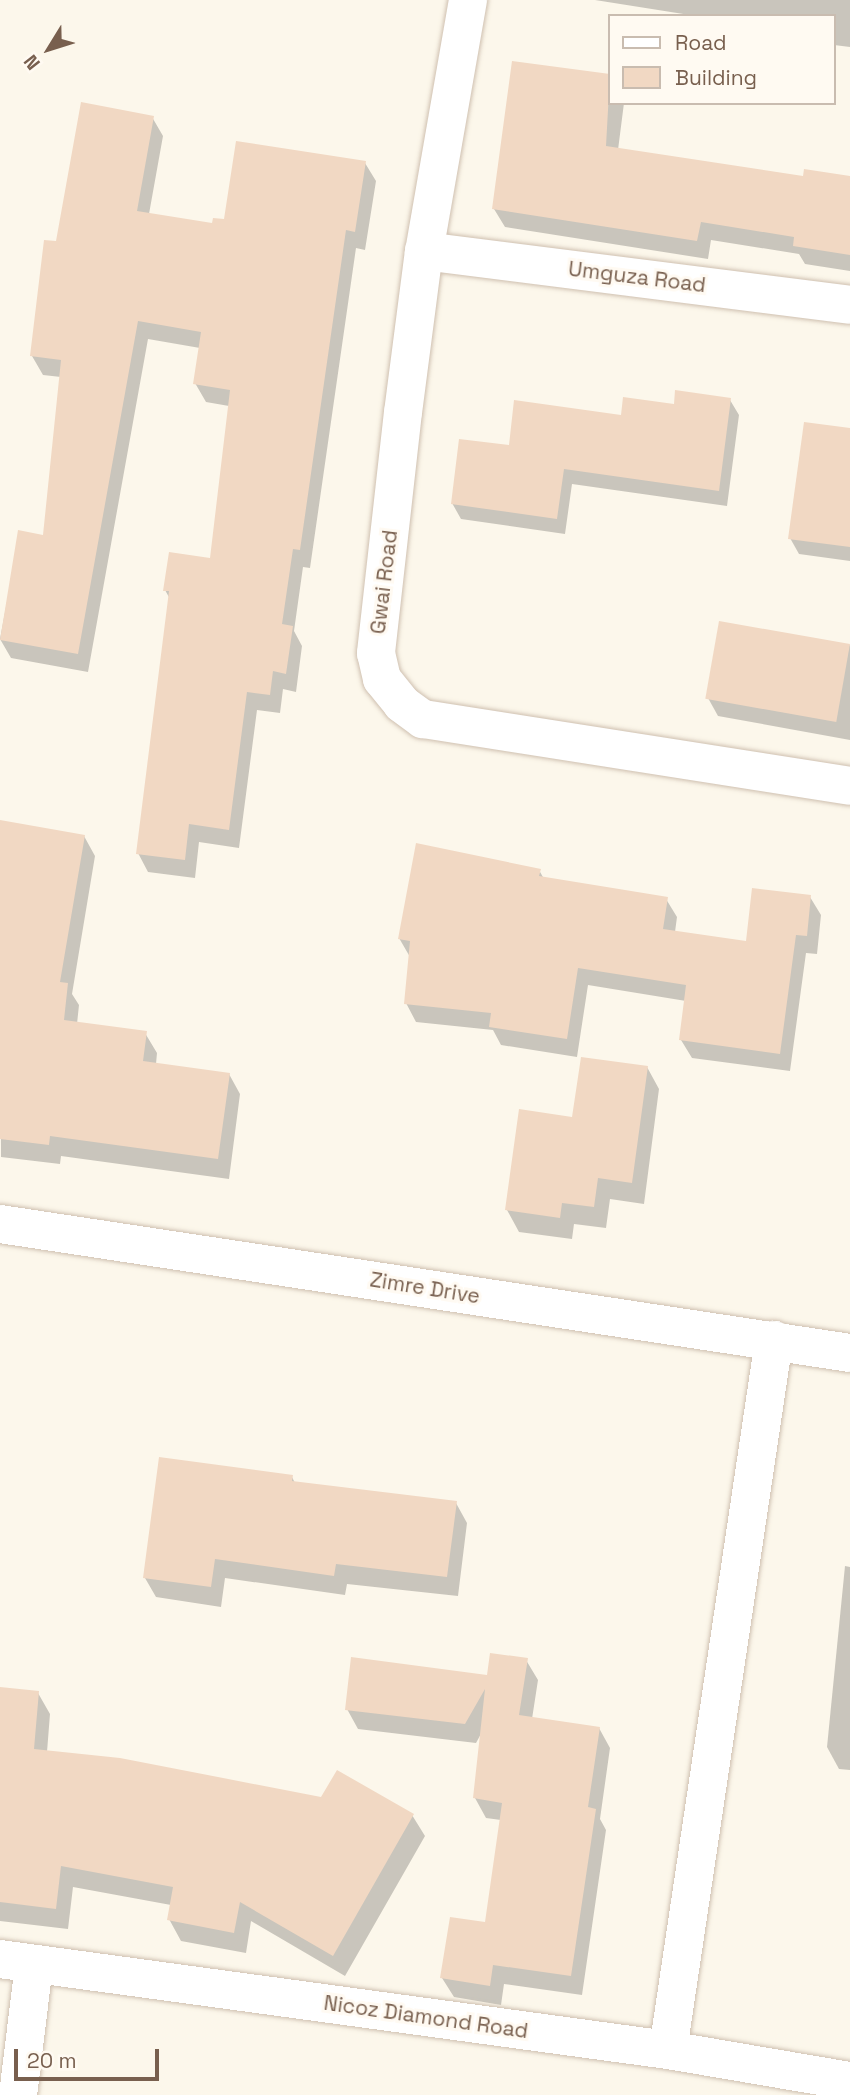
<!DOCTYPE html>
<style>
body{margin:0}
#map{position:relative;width:850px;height:2095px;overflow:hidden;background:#fcf7eb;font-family:"Space Grotesk",sans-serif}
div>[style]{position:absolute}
.shadow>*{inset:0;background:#0003}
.building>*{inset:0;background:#f1d8c3;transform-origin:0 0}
.roads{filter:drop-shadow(0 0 2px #cfc0b0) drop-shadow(0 0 2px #cfc0b0)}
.minor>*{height:38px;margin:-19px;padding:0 19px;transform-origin:19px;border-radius:19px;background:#fff}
span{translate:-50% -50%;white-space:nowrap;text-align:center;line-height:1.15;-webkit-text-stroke:6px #fffaf2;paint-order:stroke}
.street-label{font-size:21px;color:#785f4e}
.legend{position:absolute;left:608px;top:14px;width:228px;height:91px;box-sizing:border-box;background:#fffaf2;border:2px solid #c9bcb0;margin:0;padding:9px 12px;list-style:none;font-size:21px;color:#785f4e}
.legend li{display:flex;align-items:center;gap:14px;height:35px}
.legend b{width:35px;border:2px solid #c9bcb0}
.north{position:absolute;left:14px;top:14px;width:70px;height:70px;-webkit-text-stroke:5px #fffaf2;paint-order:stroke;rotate:232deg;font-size:19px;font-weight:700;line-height:28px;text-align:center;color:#785f4e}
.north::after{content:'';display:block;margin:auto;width:24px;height:32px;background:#785f4e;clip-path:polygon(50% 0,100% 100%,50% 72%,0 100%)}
.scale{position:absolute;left:14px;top:2049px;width:145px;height:32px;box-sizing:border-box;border:4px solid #785f4e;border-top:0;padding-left:9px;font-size:21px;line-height:24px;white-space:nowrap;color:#785f4e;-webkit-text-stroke:5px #fffaf2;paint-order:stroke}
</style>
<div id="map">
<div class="shadow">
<i style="clip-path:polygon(595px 0,850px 0,850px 47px,834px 45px,834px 16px,696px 16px)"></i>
<i style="clip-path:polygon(513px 63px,610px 76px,610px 103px,624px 103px,618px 150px,805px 178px,850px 177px,850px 271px,805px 264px,799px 254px,711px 240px,708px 259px,505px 227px,494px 209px)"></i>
<i style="clip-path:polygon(152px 117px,163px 136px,149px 214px,214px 225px,365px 163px,376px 181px,365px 250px,356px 248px,310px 568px,303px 567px,294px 631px,302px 646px,296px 692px,283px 689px,280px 713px,257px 710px,239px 848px,199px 842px,195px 878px,148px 872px,138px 853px,170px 599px,165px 590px,212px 560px,229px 406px,206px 402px,195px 383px,200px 348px,148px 339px,88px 672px,11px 658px,0 639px,20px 532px,44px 537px,61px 377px,43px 375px,32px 356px,57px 243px)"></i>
<i style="clip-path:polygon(730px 400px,739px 415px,727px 506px,572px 484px,565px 534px,461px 519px,452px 503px,510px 447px,676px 406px)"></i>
<i style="clip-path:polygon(850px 430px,850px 561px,799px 554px,790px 538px)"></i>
<i style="clip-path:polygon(850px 645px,850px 740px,718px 716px,708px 698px)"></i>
<i style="clip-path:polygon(0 822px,84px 836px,95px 856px,72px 994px,79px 1005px,77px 1024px,145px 1033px,157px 1053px,156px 1064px,229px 1074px,240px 1094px,229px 1179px,61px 1156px,60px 1164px,1px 1157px)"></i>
<i style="clip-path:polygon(539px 870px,544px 879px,666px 899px,677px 917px,675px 932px,748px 943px,810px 897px,821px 915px,817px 954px,806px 953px,790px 1071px,692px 1058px,681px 1040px,686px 1001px,588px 985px,577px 1057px,501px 1045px,493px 1030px,416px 1022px,406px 1003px,410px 957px,399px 938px)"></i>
<i style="clip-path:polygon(647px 1067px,659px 1089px,644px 1204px,610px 1199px,606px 1228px,574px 1224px,572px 1239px,519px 1232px,507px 1210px,574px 1119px)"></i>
<i style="clip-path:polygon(292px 1477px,295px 1483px,456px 1503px,467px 1523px,458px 1596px,347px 1584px,345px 1595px,225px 1578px,221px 1607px,156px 1597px,145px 1578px)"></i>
<i style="clip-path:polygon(845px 1566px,850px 1567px,850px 1770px,839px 1769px,827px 1747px)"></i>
<i style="clip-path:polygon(526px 1660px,538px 1680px,532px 1719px,599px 1728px,610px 1748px,600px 1819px,606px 1830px,582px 1995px,504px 1984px,501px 2005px,454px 1997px,442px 1978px,487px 1924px,501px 1820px,486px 1818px,475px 1798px,482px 1732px,476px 1743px,358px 1729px,347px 1709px,489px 1677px)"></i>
<i style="clip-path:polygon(0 1689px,38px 1693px,50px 1714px,47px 1752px,412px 1815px,425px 1836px,345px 1976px,251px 1921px,246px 1953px,181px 1941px,169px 1919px,171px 1905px,73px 1887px,68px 1929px,0 1921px)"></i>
</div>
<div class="building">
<i style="clip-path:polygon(512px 61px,610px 74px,606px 146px,803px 176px,804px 169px,850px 176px,850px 255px,793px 246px,794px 237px,701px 222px,697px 241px,492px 209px)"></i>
<i style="clip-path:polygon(81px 102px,154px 116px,137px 211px,212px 223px,213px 218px,224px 219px,236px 141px,366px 161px,355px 232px,346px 230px,300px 550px,293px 549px,282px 624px,293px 626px,286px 674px,273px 671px,270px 695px,247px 692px,229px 830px,189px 824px,185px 860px,136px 854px,169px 591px,163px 591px,169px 552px,210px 558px,230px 390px,193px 384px,201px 332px,138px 321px,78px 654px,0 640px,18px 530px,43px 535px,61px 360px,30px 356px,44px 240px,56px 241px)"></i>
<i style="clip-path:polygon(675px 390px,731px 398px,719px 491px,564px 469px,557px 519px,451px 504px,459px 439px,509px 445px,514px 400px,621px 415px,623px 397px,674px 404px)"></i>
<i style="clip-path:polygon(804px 422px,850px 428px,850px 547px,788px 539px)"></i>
<i style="left:719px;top:621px;width:133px;height:79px;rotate:10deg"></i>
<i style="clip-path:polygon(0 820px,85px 835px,60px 982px,68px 983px,64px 1020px,147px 1031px,143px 1061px,230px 1073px,218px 1159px,50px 1136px,49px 1145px,0 1139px)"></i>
<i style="clip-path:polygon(416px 843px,541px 869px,539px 876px,668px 897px,663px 929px,746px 941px,752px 888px,811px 895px,807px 936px,796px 935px,780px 1054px,679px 1040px,686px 985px,578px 968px,567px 1039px,489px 1027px,491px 1013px,404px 1004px,410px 941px,398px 939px)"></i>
<i style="clip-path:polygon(581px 1057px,648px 1066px,632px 1183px,598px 1178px,594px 1207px,562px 1203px,560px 1218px,505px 1210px,519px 1109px,572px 1117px)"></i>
<i style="clip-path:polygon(159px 1457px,293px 1475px,292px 1481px,457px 1501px,447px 1577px,336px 1564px,334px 1576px,215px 1559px,211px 1587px,143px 1578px)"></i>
<i style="clip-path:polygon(490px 1653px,528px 1658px,519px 1715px,600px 1727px,588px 1807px,596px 1809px,571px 1976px,493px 1965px,490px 1986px,440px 1978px,450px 1917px,485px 1922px,502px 1803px,473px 1798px,485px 1689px,465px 1724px,345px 1710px,351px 1657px,487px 1675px)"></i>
<i style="clip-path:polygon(0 1687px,39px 1691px,34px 1749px,120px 1758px,321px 1797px,337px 1770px,414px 1814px,333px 1956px,240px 1902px,234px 1933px,167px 1920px,173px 1887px,61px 1866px,56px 1909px,0 1902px)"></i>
</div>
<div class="roads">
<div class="minor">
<i style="left:468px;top:0;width:255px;rotate:99.9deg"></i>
<i style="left:424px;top:251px;width:162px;rotate:97.4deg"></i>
<i style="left:403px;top:412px;width:243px;rotate:96.4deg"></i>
<i style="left:376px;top:653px;width:27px;rotate:77deg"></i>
<i style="left:382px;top:679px;width:32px;rotate:51deg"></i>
<i style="left:402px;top:704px;width:26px;rotate:36deg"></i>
<i style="left:423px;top:719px;width:432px;rotate:8.9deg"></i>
<i style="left:424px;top:251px;width:429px;rotate:7.2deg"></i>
<i style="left:0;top:1224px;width:860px;rotate:8.63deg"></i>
<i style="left:0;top:1959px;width:674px;rotate:7.76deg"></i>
<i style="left:668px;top:2050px;width:185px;rotate:9.7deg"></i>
<i style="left:668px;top:2050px;width:718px;rotate:-81.51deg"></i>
<i style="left:18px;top:2095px;width:132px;rotate:-83deg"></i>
</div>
</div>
<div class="street-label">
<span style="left:637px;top:277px;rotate:7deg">Umguza Road</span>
<span style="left:384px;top:582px;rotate:-83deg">Gwai Road</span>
<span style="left:425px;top:1288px;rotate:9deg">Zimre Drive</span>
<span style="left:426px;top:2017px;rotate:8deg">Nicoz Diamond Road</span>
</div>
<ul class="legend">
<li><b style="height:9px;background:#fff"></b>Road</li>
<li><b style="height:19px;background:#f1d8c3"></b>Building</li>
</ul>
<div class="north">N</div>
<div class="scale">20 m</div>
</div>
